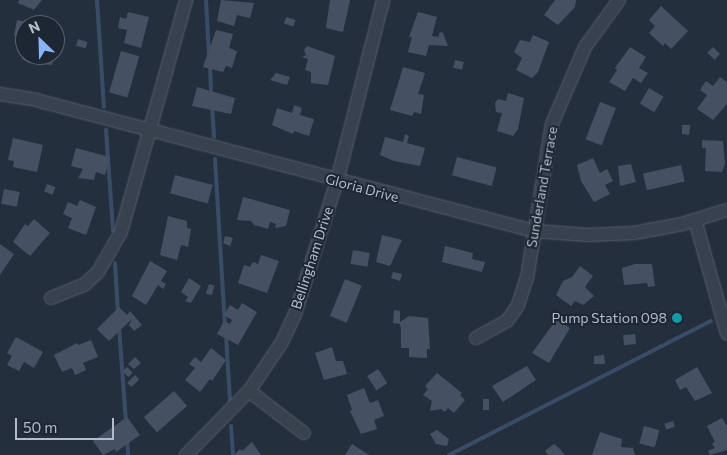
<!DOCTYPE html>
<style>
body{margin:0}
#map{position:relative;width:727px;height:455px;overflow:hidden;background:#242f3e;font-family:Commissioner,sans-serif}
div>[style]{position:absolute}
.stream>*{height:4px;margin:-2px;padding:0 2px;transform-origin:2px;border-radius:2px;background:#394c67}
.building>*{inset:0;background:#455162;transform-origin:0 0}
.roads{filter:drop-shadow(0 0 1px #565f6c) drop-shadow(0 0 1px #565f6c)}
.street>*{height:12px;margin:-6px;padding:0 6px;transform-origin:6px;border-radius:6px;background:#38414e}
.dots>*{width:14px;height:14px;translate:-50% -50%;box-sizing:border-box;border:2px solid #1d2633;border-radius:50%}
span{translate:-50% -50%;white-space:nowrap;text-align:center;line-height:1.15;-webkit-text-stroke:4px #1d2633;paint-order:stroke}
.street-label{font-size:14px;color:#b4bcc9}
.poi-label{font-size:14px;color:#b4bcc9}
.right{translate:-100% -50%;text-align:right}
.north{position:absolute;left:15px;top:15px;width:50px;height:50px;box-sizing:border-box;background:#1d2633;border:1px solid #59626f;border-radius:50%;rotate:336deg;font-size:14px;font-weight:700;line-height:20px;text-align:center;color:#b4bcc9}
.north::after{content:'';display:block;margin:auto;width:18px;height:22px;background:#8ab4f8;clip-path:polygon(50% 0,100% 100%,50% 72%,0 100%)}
.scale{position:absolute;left:15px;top:418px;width:99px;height:22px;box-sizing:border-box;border:2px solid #b4bcc9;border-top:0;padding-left:6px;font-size:15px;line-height:18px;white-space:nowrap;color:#b4bcc9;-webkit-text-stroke:4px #1d2633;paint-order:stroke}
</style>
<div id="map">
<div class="stream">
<i style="left:97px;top:0;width:107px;rotate:86.3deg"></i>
<i style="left:206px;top:0;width:55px;rotate:86.9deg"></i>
<i style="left:210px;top:64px;width:31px;rotate:88deg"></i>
<i style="left:212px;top:107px;width:30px;rotate:86deg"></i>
<i style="left:106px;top:130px;width:101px;rotate:86deg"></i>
<i style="left:215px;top:159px;width:166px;rotate:86.6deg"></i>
<i style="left:115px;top:263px;width:50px;rotate:86.6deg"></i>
<i style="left:119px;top:327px;width:95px;rotate:85.8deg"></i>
<i style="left:226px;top:335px;width:65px;rotate:86.5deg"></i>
<i style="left:231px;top:426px;width:29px;rotate:86deg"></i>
<i style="left:127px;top:439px;width:16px;rotate:86deg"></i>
<i style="left:449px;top:455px;width:294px;rotate:-27.1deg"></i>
</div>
<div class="building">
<i style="clip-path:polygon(19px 0,42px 0,34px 10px,18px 3px)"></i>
<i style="clip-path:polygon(221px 0,254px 3px,250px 18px,237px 15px,234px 26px,217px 21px)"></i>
<i style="clip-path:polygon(330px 0,350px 0,343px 32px,326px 28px)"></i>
<i style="clip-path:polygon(555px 0,576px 0,575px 7px,558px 25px,544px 15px)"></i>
<i style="clip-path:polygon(661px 6px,688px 31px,671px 49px,665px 43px,663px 46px,649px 33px,655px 26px,649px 20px)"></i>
<i style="clip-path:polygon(128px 12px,149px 17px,141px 48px,124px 43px,127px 30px,118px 28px,120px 17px,126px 19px)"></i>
<i style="clip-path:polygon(418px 12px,437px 17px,432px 36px,438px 37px,440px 32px,443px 33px,448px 46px,429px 45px,426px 56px,408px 52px,412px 37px,409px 37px)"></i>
<i style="left:286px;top:17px;width:10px;height:7px;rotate:17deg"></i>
<i style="left:17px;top:20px;width:10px;height:16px;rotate:11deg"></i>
<i style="clip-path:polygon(216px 30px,233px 34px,229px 48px,237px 51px,232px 68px,226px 66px,223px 72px,203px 67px)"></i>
<i style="clip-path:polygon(533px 35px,549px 42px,538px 72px,532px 78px,516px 70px,522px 58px,514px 52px,520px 40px,530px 42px)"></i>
<i style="left:78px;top:39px;width:10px;height:7px;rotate:17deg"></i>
<i style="clip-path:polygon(307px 46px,335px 56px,328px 85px,311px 83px,311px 72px,305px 70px,308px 59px,302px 57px,306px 55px,304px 50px)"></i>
<i style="clip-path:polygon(630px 47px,646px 57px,639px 68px,648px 73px,641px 83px,633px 78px,625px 91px,609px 82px,617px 70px,615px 68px)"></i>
<i style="left:713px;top:47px;width:10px;height:8px;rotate:45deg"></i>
<i style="clip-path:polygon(24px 50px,25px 55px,54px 55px,52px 65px,29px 63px,22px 59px)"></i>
<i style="left:121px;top:51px;width:19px;height:43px;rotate:16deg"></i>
<i style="left:455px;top:60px;width:9px;height:8px;rotate:13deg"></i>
<i style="clip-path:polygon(403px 67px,425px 73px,418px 94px,424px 95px,421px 114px,414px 112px,412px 116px,390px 110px)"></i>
<i style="clip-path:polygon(276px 73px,290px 77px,287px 85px,270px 80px)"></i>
<i style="clip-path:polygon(720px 77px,727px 82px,727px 104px,713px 120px,697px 109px,707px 95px,700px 90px,706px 81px,713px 86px)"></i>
<i style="clip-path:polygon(197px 87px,235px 98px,231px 114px,192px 106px)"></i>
<i style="left:649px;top:88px;width:17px;height:18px;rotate:31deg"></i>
<i style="clip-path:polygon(508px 93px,524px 98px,518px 129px,513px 136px,497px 131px,502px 113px,496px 112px,495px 103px,498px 99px,506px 101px)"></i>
<i style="left:600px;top:102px;width:17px;height:40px;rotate:21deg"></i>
<i style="clip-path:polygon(294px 105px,302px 108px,300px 115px,314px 119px,309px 136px,294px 131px,293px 134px,272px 125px,277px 108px,292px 113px)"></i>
<i style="clip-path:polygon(682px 125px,690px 125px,689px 135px,682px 134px)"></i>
<i style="clip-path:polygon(405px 134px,409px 136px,407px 143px,425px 148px,420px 166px,394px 161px,380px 155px,385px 137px,403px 142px)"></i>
<i style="clip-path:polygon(13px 138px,43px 145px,37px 172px,13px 167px,14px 161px,8px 160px)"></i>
<i style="clip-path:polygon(702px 140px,723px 141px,725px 164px,722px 172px,705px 171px,706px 148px,702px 148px)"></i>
<i style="clip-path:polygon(76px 148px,110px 157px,105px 175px,96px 172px,94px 180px,78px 178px,83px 169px,71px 166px)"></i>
<i style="left:457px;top:157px;width:41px;height:19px;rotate:15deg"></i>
<i style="clip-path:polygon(593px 158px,600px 173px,607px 169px,613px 181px,605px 185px,610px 194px,594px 202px,581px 181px,577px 165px)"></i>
<i style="clip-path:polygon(631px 164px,636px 182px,620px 186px,618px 166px)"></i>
<i style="left:681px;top:165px;width:17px;height:39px;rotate:77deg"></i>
<i style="left:175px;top:175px;width:39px;height:19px;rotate:15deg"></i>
<i style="left:47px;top:184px;width:9px;height:8px;rotate:21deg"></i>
<i style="left:4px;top:189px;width:16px;height:15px;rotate:11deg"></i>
<i style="clip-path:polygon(243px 197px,290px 210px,286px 226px,275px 228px,276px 224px,270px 222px,268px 229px,254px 225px,251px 221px,237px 220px)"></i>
<i style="clip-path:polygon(80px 200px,96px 207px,86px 235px,68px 228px,72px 218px,63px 214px,68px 202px,77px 206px)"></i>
<i style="clip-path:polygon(168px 216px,187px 221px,187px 228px,191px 229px,188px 247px,181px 245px,177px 260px,160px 255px)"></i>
<i style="clip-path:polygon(34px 219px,50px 233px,30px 256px,13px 242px,25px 224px,28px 226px)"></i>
<i style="clip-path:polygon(382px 235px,402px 240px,390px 266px,376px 262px)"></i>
<i style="clip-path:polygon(225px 236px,233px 238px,230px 246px,223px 243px)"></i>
<i style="clip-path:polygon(0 244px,14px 254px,0 275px)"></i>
<i style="clip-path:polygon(445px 246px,473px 253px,472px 259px,485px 262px,482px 272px,442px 262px)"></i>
<i style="left:353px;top:250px;width:17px;height:14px;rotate:10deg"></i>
<i style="clip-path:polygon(261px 255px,279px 261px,267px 293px,238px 283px,244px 265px,250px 267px,253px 262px,258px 264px)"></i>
<i style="clip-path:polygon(150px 261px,167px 271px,161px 281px,166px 284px,163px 289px,158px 285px,146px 305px,132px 296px)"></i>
<i style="clip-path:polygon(635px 264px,652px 264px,655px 286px,648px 287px,647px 283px,624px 285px,622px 268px)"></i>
<i style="clip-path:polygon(580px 266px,593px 276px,585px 287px,594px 296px,583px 305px,575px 301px,571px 306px,556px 295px,563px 281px,572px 277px)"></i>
<i style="clip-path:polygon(393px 272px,402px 274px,400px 281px,391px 278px)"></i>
<i style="clip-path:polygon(189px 278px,201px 286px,191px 303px,185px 301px,188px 297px,181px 292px)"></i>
<i style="left:345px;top:279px;width:18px;height:40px;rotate:22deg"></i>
<i style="left:209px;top:284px;width:6px;height:10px;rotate:18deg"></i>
<i style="clip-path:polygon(242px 303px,257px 312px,238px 345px,217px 334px,224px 321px,230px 324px,232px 320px,224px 315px,230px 305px,238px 310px)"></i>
<i style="clip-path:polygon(119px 307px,127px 315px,130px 311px,142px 325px,134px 331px,129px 325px,132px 319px,109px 341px,97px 329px)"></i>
<i style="clip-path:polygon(394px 310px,400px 311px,400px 322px,409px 316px,428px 318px,430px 349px,427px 349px,427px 358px,409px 357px,409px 348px,401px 348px,401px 329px,400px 324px,393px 323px)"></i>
<i style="left:679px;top:312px;width:10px;height:8px;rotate:73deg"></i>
<i style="clip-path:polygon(556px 320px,570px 328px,549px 363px,532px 353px)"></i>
<i style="left:635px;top:334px;width:10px;height:12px;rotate:84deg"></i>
<i style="clip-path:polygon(16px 337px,43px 352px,34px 368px,24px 362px,19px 371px,7px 365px,12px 356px,7px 353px)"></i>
<i style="clip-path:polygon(91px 340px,98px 357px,83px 363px,86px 370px,75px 375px,72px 368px,62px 372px,54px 355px,77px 343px,78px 345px)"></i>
<i style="clip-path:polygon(332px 347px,336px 361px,343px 361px,347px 374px,324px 380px,315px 353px)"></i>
<i style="clip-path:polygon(211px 348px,226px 360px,212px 381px,210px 379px,200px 392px,185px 380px,195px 368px,189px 364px,195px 357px,201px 362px)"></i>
<i style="clip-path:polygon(604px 355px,605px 364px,594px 364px,594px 356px)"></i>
<i style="clip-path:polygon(135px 357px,141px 363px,134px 369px,128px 364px)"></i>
<i style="clip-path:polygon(527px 366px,536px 380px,503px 402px,492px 386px)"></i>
<i style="left:127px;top:367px;width:8px;height:6px;rotate:45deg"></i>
<i style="clip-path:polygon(697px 367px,712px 393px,695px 401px,686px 387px,680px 390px,675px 380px)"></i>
<i style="left:378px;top:369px;width:17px;height:13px;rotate:57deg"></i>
<i style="clip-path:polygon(437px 373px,462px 393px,460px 395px,465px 400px,454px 413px,448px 408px,445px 412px,441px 409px,430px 411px,432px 401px,423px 395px,428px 389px,425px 386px)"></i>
<i style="left:135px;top:375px;width:6px;height:11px;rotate:45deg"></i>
<i style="clip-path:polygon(364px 388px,370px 403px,378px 400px,384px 416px,374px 420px,377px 429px,361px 434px,350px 411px,352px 410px,347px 395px)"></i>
<i style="left:174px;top:391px;width:20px;height:40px;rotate:49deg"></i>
<i style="left:483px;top:399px;width:6px;height:11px"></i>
<i style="clip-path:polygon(127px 417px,140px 435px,116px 452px,115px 449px,103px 455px,93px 441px)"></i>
<i style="clip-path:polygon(722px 418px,727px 426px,727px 450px,710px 455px,708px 451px,715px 448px,712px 444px,715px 442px,707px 426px)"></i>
<i style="left:673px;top:421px;width:6px;height:9px;rotate:72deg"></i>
<i style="left:644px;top:426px;width:16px;height:18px;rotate:15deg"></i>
<i style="clip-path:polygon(437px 430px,449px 439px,447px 446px,436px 444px,430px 434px)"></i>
<i style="clip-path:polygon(600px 432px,622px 439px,621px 447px,633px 448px,635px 455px,592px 455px)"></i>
<i style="clip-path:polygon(252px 442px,261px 455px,234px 455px,240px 449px,242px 451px)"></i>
<i style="clip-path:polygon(352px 444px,369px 455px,345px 455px)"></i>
<i style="clip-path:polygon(554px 444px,560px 449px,565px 455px,548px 455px,545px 451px)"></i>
</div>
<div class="roads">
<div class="street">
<i style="left:0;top:94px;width:36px;rotate:9deg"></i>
<i style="left:36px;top:100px;width:515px;rotate:14.74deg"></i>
<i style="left:534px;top:231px;width:54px;rotate:4.2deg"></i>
<i style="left:588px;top:235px;width:46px;rotate:-2.5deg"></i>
<i style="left:634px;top:233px;width:49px;rotate:-10.6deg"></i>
<i style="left:682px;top:224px;width:47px;rotate:-17.3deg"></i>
<i style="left:695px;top:220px;width:118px;rotate:74.3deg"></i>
<i style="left:51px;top:298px;width:35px;rotate:-22deg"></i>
<i style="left:84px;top:285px;width:19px;rotate:-43deg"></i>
<i style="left:98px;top:272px;width:46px;rotate:-60.1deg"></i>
<i style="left:121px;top:232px;width:241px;rotate:-74.3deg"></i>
<i style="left:476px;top:338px;width:35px;rotate:-29deg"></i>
<i style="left:507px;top:321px;width:19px;rotate:-55deg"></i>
<i style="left:518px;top:305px;width:28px;rotate:-72deg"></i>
<i style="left:527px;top:278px;width:156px;rotate:-80.8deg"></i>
<i style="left:552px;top:124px;width:84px;rotate:-66.8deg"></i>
<i style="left:585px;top:47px;width:58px;rotate:-54.1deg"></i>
<i style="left:249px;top:391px;width:69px;rotate:37.4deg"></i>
<i style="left:186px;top:455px;width:90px;rotate:-45.5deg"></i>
<i style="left:249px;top:391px;width:59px;rotate:-56deg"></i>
<i style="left:282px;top:342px;width:31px;rotate:-65deg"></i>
<i style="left:295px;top:314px;width:139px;rotate:-72.5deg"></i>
<i style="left:337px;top:181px;width:187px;rotate:-75.7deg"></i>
</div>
</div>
<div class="dots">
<i style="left:677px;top:318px;background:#0f9aa8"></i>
</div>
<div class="street-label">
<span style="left:542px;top:187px;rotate:-80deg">Sunderland Terrace</span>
<span style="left:362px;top:188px;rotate:15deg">Gloria Drive</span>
<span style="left:312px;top:258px;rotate:-72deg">Bellingham Drive</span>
</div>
<div class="poi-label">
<span class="right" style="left:667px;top:318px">Pump Station 098</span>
</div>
<div class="north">N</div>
<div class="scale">50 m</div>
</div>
